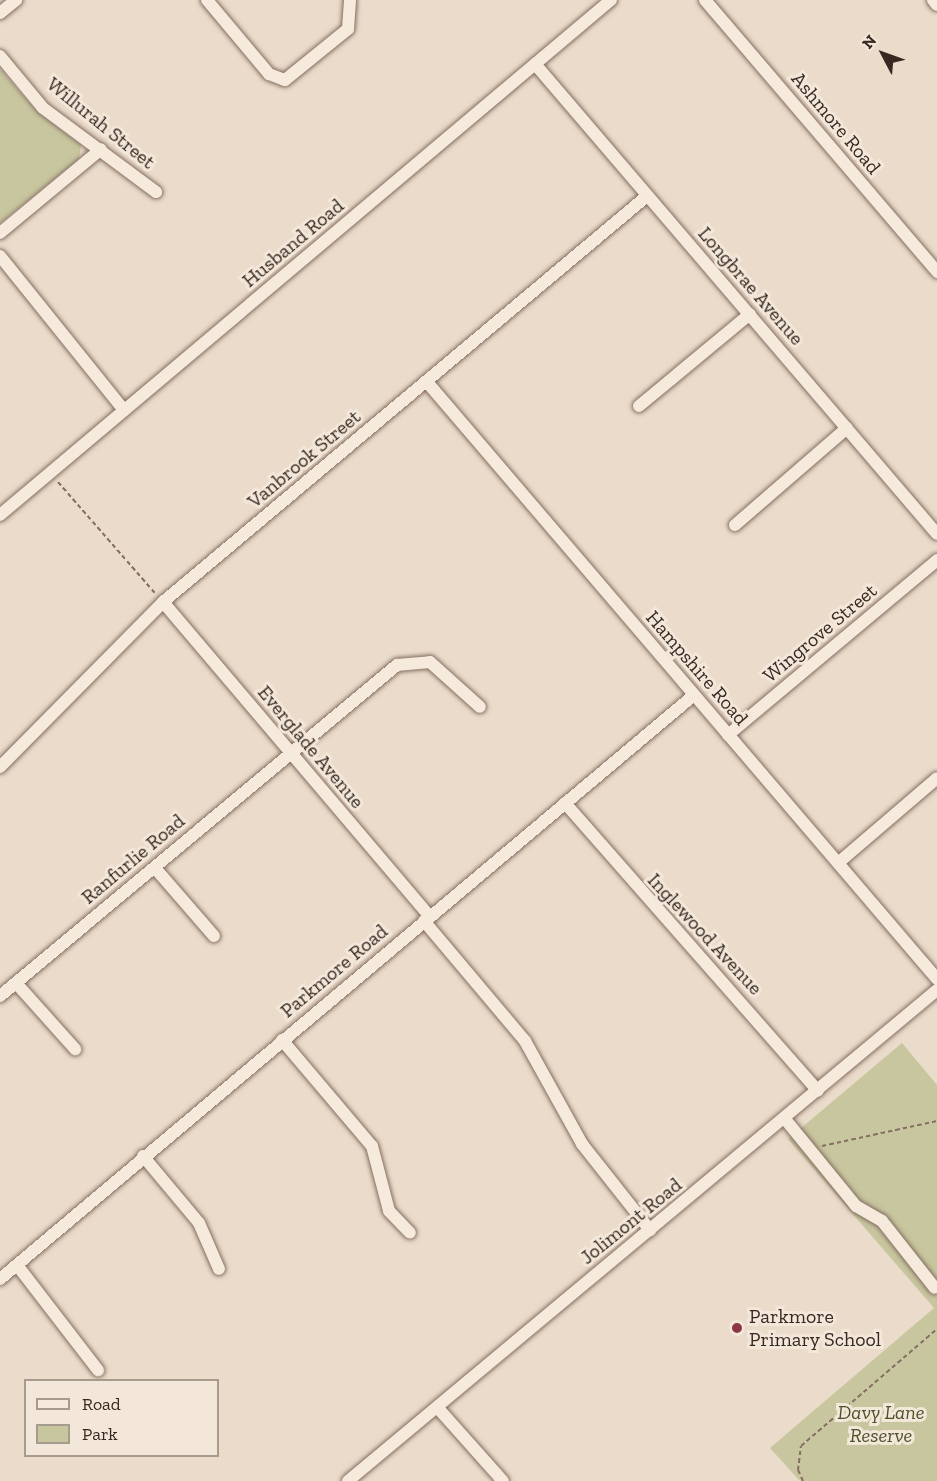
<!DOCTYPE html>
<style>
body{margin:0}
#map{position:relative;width:937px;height:1481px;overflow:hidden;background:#eadbca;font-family:"Zilla Slab",serif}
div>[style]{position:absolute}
.green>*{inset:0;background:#c7c69f}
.path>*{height:2px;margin-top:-1px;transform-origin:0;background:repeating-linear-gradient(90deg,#856e61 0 4.5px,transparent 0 7.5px)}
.roads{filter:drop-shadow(0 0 2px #856e61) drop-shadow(0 0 2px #856e61)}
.minor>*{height:12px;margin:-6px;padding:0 6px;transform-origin:6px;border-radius:6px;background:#f6eadd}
.dots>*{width:16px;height:16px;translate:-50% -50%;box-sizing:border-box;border:3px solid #f2e7d9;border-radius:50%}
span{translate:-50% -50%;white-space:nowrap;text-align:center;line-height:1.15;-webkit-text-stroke:6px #f2e7d9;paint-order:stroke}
.street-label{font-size:20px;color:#372922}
.poi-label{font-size:20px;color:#372922}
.left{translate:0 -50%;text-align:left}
.park-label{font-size:20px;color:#4e512b;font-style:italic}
.legend{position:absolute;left:24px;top:1379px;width:195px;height:78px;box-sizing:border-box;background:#f2e7d9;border:2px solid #a79b90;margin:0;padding:8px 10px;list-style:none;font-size:18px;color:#372922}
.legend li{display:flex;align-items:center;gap:12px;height:30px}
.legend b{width:30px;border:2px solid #a79b90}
.north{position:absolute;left:853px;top:24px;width:60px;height:60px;-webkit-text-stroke:4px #f2e7d9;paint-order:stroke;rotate:311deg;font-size:16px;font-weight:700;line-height:24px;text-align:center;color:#372922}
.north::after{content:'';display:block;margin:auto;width:21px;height:27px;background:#372922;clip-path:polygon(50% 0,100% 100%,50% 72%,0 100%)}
</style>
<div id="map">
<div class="green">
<i style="clip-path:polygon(0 69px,36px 111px,81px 145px,79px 159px,0 223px)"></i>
<i style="clip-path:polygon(902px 1043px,937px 1085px,937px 1481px,800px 1481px,770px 1448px,934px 1308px,788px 1139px)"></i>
</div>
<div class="path">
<i style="left:58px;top:482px;width:147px;rotate:48.9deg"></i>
<i style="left:822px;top:1146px;width:118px;rotate:-12.3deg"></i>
<i style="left:803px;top:1481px;width:12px;rotate:-114deg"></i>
<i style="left:798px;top:1470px;width:24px;rotate:-83deg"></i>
<i style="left:801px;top:1446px;width:179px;rotate:-40.7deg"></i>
</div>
<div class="roads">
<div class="minor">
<i style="left:207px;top:0;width:97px;rotate:50deg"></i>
<i style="left:269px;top:74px;width:17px;rotate:21deg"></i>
<i style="left:285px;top:80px;width:81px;rotate:-39deg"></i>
<i style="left:348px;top:29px;width:29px;rotate:-86deg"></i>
<i style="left:705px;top:0;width:358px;rotate:49.5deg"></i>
<i style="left:933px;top:0;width:6px;rotate:51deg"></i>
<i style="left:0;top:13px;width:21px;rotate:-39deg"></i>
<i style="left:0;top:56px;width:67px;rotate:50.4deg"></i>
<i style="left:43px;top:108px;width:141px;rotate:36.6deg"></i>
<i style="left:535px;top:64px;width:618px;rotate:49.46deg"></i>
<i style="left:0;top:233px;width:131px;rotate:-39.7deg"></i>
<i style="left:0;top:256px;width:198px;rotate:51.2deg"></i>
<i style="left:427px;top:382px;width:785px;rotate:49.49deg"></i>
<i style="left:639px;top:406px;width:144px;rotate:-39.7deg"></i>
<i style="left:0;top:515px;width:799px;rotate:-40.13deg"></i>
<i style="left:735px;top:525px;width:148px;rotate:-40.9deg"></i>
<i style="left:163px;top:602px;width:413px;rotate:49.7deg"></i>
<i style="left:728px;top:735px;width:273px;rotate:-39.9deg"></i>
<i style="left:0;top:767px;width:232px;rotate:-45.3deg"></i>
<i style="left:163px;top:602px;width:632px;rotate:-39.99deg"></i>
<i style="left:565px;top:803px;width:383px;rotate:48.7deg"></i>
<i style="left:838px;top:863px;width:130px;rotate:-40.6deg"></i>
<i style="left:155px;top:868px;width:90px;rotate:49.1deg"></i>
<i style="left:424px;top:921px;width:157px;rotate:49.9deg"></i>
<i style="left:525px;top:1041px;width:118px;rotate:61deg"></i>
<i style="left:582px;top:1144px;width:110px;rotate:51.7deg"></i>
<i style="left:16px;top:983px;width:89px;rotate:48.2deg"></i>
<i style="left:0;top:996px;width:517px;rotate:-39.82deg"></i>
<i style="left:397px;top:665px;width:33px;rotate:-5deg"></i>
<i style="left:430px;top:662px;width:67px;rotate:42deg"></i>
<i style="left:282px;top:1040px;width:139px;rotate:49.7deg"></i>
<i style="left:372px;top:1146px;width:67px;rotate:75.3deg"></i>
<i style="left:389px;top:1211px;width:30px;rotate:46deg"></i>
<i style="left:785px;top:1119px;width:112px;rotate:50.8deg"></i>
<i style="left:856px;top:1206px;width:30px;rotate:30deg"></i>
<i style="left:882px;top:1221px;width:85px;rotate:51.7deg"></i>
<i style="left:143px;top:1156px;width:87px;rotate:50.1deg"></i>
<i style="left:199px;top:1223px;width:50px;rotate:66.5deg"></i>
<i style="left:17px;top:1265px;width:133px;rotate:52.4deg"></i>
<i style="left:0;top:1279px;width:907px;rotate:-40.08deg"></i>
<i style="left:437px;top:1407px;width:99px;rotate:48.3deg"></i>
<i style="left:348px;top:1481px;width:767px;rotate:-39.82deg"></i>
</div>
</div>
<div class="dots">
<i style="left:737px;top:1328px;background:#8d3746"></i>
</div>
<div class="street-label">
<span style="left:101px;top:123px;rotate:39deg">Willurah Street</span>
<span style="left:836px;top:123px;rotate:50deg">Ashmore Road</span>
<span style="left:293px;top:243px;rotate:-40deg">Husband Road</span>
<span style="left:751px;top:286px;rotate:49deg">Longbrae Avenue</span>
<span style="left:304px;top:459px;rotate:-40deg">Vanbrook Street</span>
<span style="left:820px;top:633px;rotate:-40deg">Wingrove Street</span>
<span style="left:697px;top:668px;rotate:49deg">Hampshire Road</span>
<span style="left:311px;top:747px;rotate:50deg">Everglade Avenue</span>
<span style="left:133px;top:859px;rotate:-40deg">Ranfurlie Road</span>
<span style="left:705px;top:934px;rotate:47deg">Inglewood Avenue</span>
<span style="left:334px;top:971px;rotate:-40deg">Parkmore Road</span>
<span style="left:631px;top:1221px;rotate:-39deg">Jolimont Road</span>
</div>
<div class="poi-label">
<span class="left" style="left:749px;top:1328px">Parkmore<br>Primary School</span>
</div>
<div class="park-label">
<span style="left:881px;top:1424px">Davy Lane<br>Reserve</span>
</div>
<ul class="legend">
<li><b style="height:8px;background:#f6eadd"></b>Road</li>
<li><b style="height:16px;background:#c7c69f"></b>Park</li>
</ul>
<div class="north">N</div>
</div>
